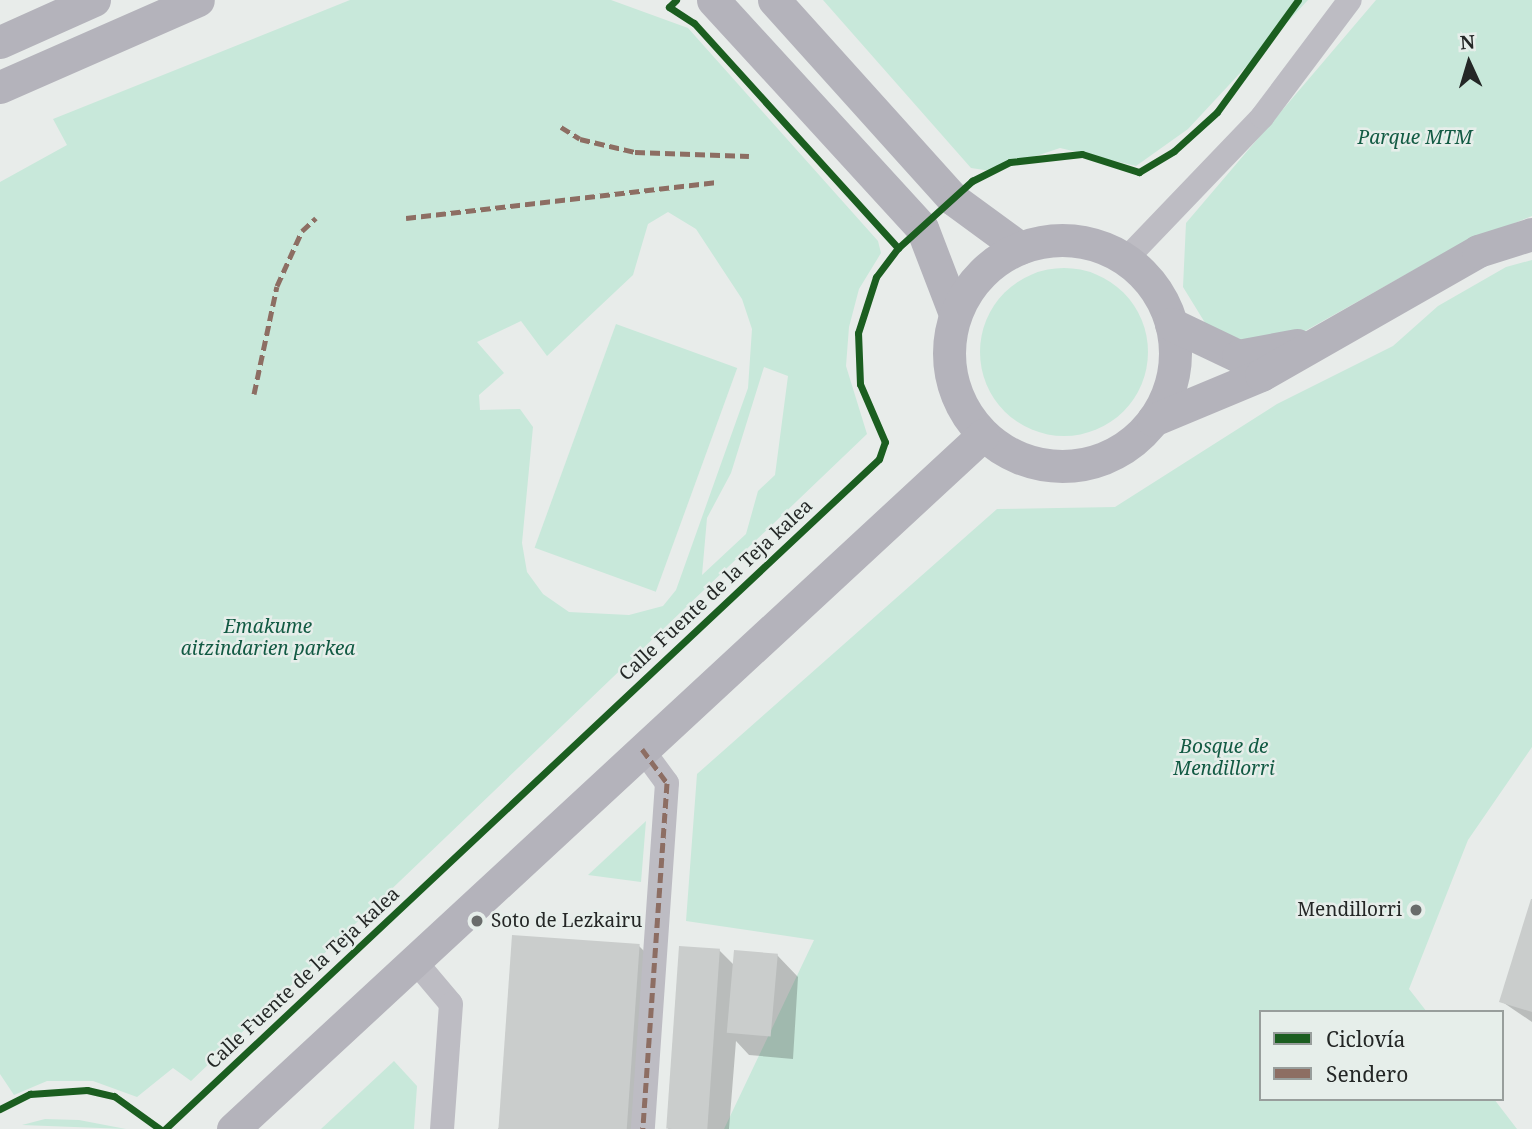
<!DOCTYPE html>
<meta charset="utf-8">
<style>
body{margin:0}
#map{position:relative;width:1532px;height:1129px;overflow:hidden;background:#e8ecea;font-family:"Noto Serif",serif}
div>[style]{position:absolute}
.green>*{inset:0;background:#c8e8da;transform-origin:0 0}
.round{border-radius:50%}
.shadow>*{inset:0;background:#0003}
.building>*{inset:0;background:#cacdcc;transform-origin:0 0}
.street>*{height:24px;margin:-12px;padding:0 12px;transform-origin:12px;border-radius:12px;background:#bdbcc3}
.secondary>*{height:33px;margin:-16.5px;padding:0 16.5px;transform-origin:16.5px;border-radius:16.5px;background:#b4b3bb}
.secondary>.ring{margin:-16.5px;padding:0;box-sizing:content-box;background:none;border:33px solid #b4b3bb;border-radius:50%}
.quiet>*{height:5px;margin-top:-2.5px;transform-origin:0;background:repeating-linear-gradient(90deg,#8d6e63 0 10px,transparent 0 15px)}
.cycleway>*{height:7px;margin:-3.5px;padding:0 3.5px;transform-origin:3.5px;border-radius:3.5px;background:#1b5e20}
.dots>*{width:19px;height:19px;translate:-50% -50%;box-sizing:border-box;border:4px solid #e6eeea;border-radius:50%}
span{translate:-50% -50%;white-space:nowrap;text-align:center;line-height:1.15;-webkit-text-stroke:5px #e6eeea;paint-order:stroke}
.park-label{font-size:19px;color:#125a43;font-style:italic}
.street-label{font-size:19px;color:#242726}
.poi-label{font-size:19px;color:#242726}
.right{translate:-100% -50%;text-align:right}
.left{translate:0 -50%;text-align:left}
.legend{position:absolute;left:1259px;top:1010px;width:245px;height:91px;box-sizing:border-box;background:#e6eeea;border:2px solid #989e9c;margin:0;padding:9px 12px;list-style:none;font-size:21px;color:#242726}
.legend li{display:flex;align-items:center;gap:14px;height:35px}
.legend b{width:35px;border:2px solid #989e9c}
.north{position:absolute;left:1434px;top:28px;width:70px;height:70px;-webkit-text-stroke:5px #e6eeea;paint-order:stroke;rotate:356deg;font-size:19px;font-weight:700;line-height:28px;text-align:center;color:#242726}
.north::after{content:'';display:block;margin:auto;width:24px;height:32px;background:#242726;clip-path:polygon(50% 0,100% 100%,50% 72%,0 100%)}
</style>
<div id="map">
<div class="green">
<i style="clip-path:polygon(evenodd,350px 0,611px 0,688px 28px,878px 241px,881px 253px,859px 289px,849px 327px,846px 366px,867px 434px,191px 1081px,173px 1068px,137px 1097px,93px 1081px,47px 1081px,14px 1095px,0 1074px,0 182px,67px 145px,53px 119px,350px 0,668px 212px,696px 229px,742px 299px,752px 329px,748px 388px,676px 590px,663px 606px,629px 615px,569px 612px,543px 594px,527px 572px,522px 543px,533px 427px,520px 409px,480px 410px,479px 395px,504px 373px,477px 342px,521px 321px,547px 356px,633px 275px,648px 224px,668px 212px,350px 0,764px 367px,788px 376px,775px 475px,758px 491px,746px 534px,702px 575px,707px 518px,731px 473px,764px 367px)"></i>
<i style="clip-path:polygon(823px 0,1308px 0,1188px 129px,1136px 166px,1060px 148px,991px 171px,971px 168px)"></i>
<i style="clip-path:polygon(1376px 0,1532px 0,1532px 216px,1455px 247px,1305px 331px,1250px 343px,1207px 326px,1183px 287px,1186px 223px)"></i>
<i style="clip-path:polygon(1532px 260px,1532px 747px,1468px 840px,1409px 989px,1427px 1012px,1261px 1012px,1261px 1099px,1494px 1099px,1517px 1129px,724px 1129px,814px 940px,686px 921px,697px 774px,997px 509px,1115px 507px,1277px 404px,1393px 346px,1438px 306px,1506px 267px)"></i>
<i class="round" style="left:980px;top:268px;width:168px;height:168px"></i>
<i style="left:616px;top:324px;width:129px;height:238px;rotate:20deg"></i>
<i style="clip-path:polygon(646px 821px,641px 882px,588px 875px)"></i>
<i style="clip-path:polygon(394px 1061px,417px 1086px,414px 1129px,321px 1129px)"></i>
<i style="clip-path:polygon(45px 1119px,79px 1120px,126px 1129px,22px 1125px)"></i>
</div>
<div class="shadow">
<i style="clip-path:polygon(1532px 902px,1532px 1022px,1501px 1001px)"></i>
<i style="clip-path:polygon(639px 946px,661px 968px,648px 1129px,498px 1129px)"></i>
<i style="clip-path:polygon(719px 950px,734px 965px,777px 955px,798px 977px,793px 1059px,749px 1055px,736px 1041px,729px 1129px,668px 1129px)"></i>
</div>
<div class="building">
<i style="clip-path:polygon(1531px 899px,1532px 899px,1532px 1012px,1499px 1002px)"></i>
<i style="left:512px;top:935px;width:128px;height:195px;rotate:4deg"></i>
<i style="left:679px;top:946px;width:41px;height:183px;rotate:4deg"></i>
<i style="left:734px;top:950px;width:44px;height:83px;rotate:5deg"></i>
</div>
<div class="street">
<i style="left:1126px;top:259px;width:197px;rotate:-46.2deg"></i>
<i style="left:1262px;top:117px;width:146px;rotate:-53.1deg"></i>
<i style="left:642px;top:749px;width:42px;rotate:53.7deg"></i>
<i style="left:667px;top:783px;width:347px;rotate:94deg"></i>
<i style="left:414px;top:960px;width:57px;rotate:49.9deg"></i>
<i style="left:451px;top:1004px;width:125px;rotate:94.1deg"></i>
</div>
<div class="secondary">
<i style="left:713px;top:0;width:309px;rotate:47.5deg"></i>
<i style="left:922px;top:228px;width:92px;rotate:69deg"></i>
<i style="left:774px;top:0;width:268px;rotate:48deg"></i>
<i style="left:953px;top:199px;width:83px;rotate:36.2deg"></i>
<i style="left:0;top:42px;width:103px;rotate:-24.1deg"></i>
<i style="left:0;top:87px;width:216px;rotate:-23.7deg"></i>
<i class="ring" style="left:949px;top:240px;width:193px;height:193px"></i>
<i style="left:1171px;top:324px;width:74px;rotate:25.5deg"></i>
<i style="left:1238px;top:356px;width:60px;rotate:-10.6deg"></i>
<i style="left:1153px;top:420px;width:117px;rotate:-22.6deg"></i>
<i style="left:1261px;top:375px;width:250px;rotate:-29.7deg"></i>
<i style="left:1478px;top:251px;width:57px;rotate:-17.5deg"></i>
<i style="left:233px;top:1129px;width:1022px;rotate:-42.78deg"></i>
</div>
<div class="quiet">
<i style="left:561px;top:127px;width:22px;rotate:32deg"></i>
<i style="left:580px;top:139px;width:57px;rotate:13.3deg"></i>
<i style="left:635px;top:152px;width:114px;rotate:2deg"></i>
<i style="left:406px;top:218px;width:311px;rotate:-6.6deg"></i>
<i style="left:254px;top:394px;width:110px;rotate:-78deg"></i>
<i style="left:277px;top:286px;width:60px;rotate:-65.6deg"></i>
<i style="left:302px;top:231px;width:19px;rotate:-43deg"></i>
<i style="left:642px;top:749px;width:42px;rotate:53.7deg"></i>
<i style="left:667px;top:783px;width:347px;rotate:94deg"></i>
</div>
<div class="cycleway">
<i style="left:676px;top:0;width:10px;rotate:135deg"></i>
<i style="left:669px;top:7px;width:30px;rotate:33deg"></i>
<i style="left:694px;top:23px;width:304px;rotate:47.8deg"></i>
<i style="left:0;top:1109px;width:34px;rotate:-27deg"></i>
<i style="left:30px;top:1094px;width:57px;rotate:-4deg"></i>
<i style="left:87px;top:1090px;width:28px;rotate:13deg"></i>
<i style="left:114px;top:1096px;width:57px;rotate:35.7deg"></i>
<i style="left:165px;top:1129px;width:979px;rotate:-43.18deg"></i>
<i style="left:879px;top:459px;width:18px;rotate:-71deg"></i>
<i style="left:885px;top:442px;width:63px;rotate:-113.3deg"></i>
<i style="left:860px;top:384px;width:51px;rotate:-92.2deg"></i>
<i style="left:858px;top:333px;width:59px;rotate:-72.2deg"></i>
<i style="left:876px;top:277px;width:36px;rotate:-53deg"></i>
<i style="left:898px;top:248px;width:100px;rotate:-42.2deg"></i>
<i style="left:972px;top:181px;width:42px;rotate:-26.6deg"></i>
<i style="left:1010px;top:162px;width:72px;rotate:-6.3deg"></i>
<i style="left:1082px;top:154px;width:60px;rotate:17.5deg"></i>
<i style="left:1139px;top:172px;width:41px;rotate:-31deg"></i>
<i style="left:1174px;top:151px;width:58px;rotate:-42.2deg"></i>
<i style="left:1217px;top:112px;width:138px;rotate:-54.1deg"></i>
</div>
<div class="dots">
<i style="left:1416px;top:910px;background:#696c6b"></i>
<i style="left:477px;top:921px;background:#696c6b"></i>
</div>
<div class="park-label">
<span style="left:1415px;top:138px">Parque MTM</span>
<span style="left:268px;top:638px">Emakume<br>aitzindarien parkea</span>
<span style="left:1224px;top:758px">Bosque de<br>Mendillorri</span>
</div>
<div class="street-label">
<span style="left:716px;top:590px;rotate:-43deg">Calle Fuente de la Teja kalea</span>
<span style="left:303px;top:978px;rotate:-43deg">Calle Fuente de la Teja kalea</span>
</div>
<div class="poi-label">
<span class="right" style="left:1402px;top:910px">Mendillorri</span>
<span class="left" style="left:491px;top:921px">Soto de Lezkairu</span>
</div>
<ul class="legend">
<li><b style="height:9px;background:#1b5e20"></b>Ciclovía</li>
<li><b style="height:9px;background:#8d6e63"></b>Sendero</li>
</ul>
<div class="north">N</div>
</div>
